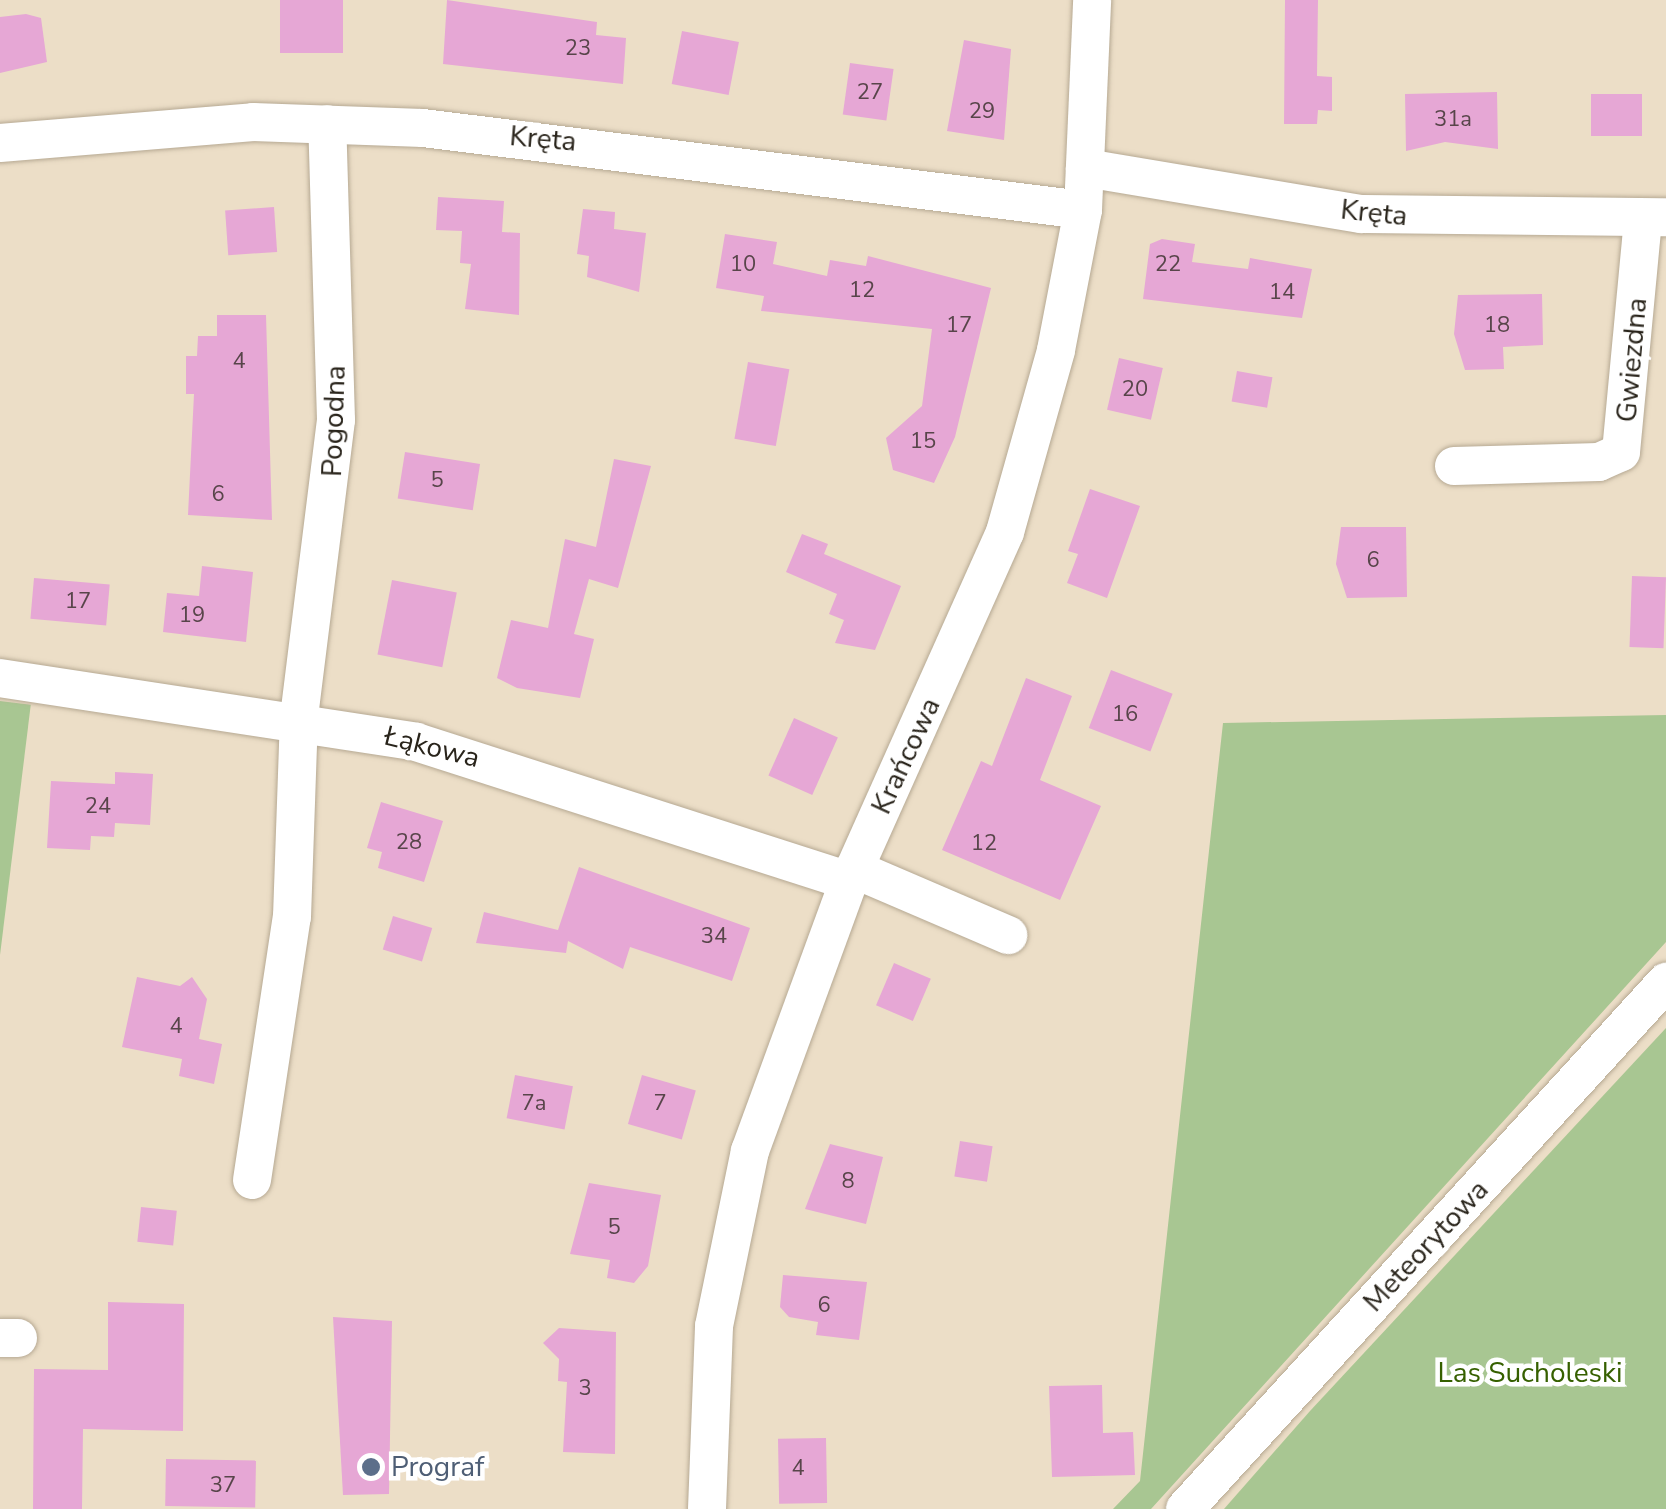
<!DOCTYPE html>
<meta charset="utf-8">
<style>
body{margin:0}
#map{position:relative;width:1666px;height:1509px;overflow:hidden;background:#ecdec7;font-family:"Nunito Sans",sans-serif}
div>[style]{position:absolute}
.green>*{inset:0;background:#a8c692;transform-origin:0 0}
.building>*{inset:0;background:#e6a7d5;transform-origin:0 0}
.roads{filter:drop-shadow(0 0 2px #b6a993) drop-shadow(0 0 2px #b6a993)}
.minor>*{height:38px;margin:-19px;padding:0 19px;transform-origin:19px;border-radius:19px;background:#fff}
.dots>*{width:28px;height:28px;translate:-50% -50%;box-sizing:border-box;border:5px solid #fff;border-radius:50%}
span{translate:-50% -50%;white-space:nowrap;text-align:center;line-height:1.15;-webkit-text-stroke:9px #fff;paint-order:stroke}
.number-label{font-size:22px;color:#58454a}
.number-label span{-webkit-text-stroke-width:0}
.street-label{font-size:28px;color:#29241b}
.park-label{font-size:28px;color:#366000}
.service-label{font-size:28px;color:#4e5e75}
.left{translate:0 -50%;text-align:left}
</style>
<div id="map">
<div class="green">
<i style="left:0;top:701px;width:31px;height:608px;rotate:7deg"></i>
<i style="clip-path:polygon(1666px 715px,1666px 942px,1151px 1509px,1113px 1509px,1140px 1481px,1223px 723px)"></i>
<i style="clip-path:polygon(1666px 1028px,1666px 1509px,1224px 1509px,1310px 1411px)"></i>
</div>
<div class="building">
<i style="left:280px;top:0;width:63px;height:53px"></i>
<i style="clip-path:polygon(447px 0,597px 22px,596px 35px,626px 38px,623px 84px,443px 64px)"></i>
<i style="clip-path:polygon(1285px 0,1318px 0,1317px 76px,1332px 77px,1332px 111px,1318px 110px,1317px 124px,1284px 124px)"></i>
<i style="clip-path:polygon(26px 14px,41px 18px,47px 62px,0 73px,0 17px)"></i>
<i style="left:682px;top:31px;width:58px;height:54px;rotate:11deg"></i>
<i style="clip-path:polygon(964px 40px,1011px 49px,1004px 140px,947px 131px)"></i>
<i style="left:850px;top:63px;width:44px;height:52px;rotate:8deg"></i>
<i style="clip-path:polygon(1497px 92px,1498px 149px,1445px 142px,1406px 151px,1405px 94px)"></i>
<i style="left:1591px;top:94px;width:51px;height:42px"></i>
<i style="clip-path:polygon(438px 197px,504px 201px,502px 232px,520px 233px,519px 315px,465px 309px,471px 264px,460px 263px,462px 231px,436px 230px)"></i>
<i style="left:274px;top:207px;width:45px;height:49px;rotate:86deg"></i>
<i style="clip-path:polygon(583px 209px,615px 212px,614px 229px,646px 233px,639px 292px,587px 277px,589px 256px,577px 254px)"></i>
<i style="clip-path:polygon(725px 234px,777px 242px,773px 264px,827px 276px,830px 260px,866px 266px,868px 256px,991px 288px,955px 437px,934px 483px,893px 470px,886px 438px,922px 406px,932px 329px,761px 311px,764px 296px,716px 288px)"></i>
<i style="clip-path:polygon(1162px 239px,1195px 244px,1192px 262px,1248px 269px,1250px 258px,1312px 269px,1302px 318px,1143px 299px,1150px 244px)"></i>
<i style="clip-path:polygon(1542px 294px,1543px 345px,1503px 347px,1504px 369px,1465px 370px,1454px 334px,1458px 295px)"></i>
<i style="clip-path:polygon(217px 315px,266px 315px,272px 520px,188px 515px,194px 394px,186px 394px,186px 356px,197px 356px,198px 336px,217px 336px)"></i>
<i style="left:1119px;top:358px;width:45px;height:53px;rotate:13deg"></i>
<i style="left:748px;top:362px;width:42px;height:78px;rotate:10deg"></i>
<i style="left:1237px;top:371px;width:36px;height:31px;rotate:10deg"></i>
<i style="left:405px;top:452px;width:76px;height:47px;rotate:9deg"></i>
<i style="clip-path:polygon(614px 459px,651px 466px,618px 588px,589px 579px,574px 634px,594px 639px,580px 698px,517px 688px,497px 678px,511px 620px,548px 628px,565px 539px,596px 547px)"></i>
<i style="clip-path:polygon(1090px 489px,1140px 506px,1107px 598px,1067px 583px,1078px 554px,1068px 551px)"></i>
<i style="clip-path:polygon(1341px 527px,1406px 527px,1407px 597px,1347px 598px,1336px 564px)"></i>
<i style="clip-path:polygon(802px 534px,828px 544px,824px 554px,901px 586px,875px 650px,835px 643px,844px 620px,829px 614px,837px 594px,786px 572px)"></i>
<i style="clip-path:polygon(202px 566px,253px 572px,246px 642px,163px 632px,167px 593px,199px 596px)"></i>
<i style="left:1632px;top:576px;width:34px;height:71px;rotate:2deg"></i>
<i style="left:34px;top:578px;width:76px;height:41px;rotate:5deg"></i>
<i style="left:392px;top:580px;width:66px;height:76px;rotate:11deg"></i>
<i style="left:1111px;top:670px;width:66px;height:62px;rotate:21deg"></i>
<i style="clip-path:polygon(1026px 678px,1072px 696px,1040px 780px,1101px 806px,1060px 900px,942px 850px,981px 761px,992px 766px)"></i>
<i style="left:794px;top:718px;width:48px;height:63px;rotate:24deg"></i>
<i style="clip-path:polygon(115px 772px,153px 774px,150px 825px,115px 823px,114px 837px,91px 836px,90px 850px,47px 848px,51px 781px,115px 784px)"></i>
<i style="clip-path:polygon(381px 802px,443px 821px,424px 882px,378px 868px,382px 852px,367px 848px)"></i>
<i style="clip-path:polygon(579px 867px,750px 928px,732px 981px,630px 947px,623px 969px,568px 941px,566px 953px,476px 943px,484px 912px,558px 930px)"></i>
<i style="left:393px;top:916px;width:41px;height:35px;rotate:17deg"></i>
<i style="left:894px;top:963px;width:40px;height:46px;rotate:23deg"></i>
<i style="clip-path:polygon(137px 977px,180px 986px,192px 977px,207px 999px,199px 1039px,222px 1044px,214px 1084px,179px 1076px,182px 1059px,122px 1047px)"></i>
<i style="left:515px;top:1075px;width:59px;height:44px;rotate:11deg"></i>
<i style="left:642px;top:1075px;width:56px;height:51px;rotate:16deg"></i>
<i style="left:960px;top:1141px;width:33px;height:36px;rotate:9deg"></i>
<i style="clip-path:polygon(830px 1144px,883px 1157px,866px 1224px,805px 1209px)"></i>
<i style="clip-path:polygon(589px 1183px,661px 1195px,648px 1266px,634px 1283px,607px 1278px,610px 1260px,570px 1254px)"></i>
<i style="left:141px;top:1207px;width:36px;height:35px;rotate:6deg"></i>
<i style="clip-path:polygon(783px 1275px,867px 1282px,859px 1340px,816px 1335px,818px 1322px,789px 1317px,780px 1307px)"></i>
<i style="clip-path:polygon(108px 1302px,184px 1304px,183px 1431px,83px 1429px,82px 1509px,33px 1509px,34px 1369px,108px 1370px)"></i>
<i style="clip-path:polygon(333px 1317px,392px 1321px,389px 1494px,343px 1495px)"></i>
<i style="clip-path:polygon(559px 1328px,616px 1332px,615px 1454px,563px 1452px,567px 1382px,558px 1381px,559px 1359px,543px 1343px)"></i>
<i style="clip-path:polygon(1102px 1385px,1103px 1433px,1133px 1432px,1135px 1475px,1052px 1477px,1049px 1386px)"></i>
<i style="left:826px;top:1438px;width:65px;height:48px;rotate:89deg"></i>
<i style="left:166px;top:1459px;width:90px;height:47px;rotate:1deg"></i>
</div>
<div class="roads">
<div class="minor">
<i style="left:0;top:143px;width:254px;rotate:-4.7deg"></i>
<i style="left:253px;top:122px;width:170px;rotate:2deg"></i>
<i style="left:423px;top:128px;width:665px;rotate:7.08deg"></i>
<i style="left:1085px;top:168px;width:280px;rotate:9.5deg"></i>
<i style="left:1361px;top:214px;width:305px;rotate:0.6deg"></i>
<i style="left:1454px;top:466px;width:145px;rotate:-1.6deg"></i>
<i style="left:1599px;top:462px;width:24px;rotate:-24deg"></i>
<i style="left:1621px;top:452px;width:235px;rotate:-84.6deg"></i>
<i style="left:0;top:678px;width:421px;rotate:8.7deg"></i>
<i style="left:416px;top:742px;width:455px;rotate:17.8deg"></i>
<i style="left:854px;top:869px;width:168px;rotate:23.2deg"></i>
<i style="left:252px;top:1180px;width:266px;rotate:-81.4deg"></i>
<i style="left:292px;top:917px;width:200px;rotate:-88deg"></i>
<i style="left:299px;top:717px;width:299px;rotate:-82.9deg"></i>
<i style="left:336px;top:420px;width:296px;rotate:-91.7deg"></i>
<i style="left:0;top:1338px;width:18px"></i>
<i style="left:707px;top:1509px;width:183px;rotate:-87.8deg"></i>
<i style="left:714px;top:1326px;width:179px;rotate:-78.4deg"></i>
<i style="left:750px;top:1151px;width:288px;rotate:-69.9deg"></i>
<i style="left:849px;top:881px;width:382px;rotate:-65.9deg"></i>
<i style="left:1005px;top:532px;width:189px;rotate:-74.3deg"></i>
<i style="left:1056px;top:350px;width:143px;rotate:-79.1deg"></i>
<i style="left:1083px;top:210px;width:210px;rotate:-87.5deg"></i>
<i style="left:1185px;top:1509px;width:714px;rotate:-47.61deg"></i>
</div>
</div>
<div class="dots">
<i style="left:371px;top:1467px;background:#5c6f8a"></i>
</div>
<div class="number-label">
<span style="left:578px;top:49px">23</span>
<span style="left:870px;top:93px">27</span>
<span style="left:982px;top:112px">29</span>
<span style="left:1453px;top:120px">31a</span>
<span style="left:743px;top:265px">10</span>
<span style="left:1168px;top:265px">22</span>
<span style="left:862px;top:291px">12</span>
<span style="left:1282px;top:293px">14</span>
<span style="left:959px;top:326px">17</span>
<span style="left:1497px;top:326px">18</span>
<span style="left:239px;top:362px">4</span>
<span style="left:1135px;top:390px">20</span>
<span style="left:923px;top:442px">15</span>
<span style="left:437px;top:481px">5</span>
<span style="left:218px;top:495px">6</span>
<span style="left:1373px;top:561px">6</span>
<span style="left:78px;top:602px">17</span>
<span style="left:192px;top:616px">19</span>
<span style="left:1125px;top:715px">16</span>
<span style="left:98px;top:807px">24</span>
<span style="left:409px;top:843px">28</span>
<span style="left:984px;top:844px">12</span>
<span style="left:714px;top:937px">34</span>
<span style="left:176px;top:1027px">4</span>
<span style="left:534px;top:1104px">7a</span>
<span style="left:660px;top:1104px">7</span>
<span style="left:848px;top:1182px">8</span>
<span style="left:614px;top:1228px">5</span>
<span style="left:824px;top:1306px">6</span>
<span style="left:585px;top:1389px">3</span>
<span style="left:798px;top:1469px">4</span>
<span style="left:223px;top:1486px">37</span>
</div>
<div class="street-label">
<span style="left:543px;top:139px;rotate:5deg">Kręta</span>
<span style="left:1374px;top:213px;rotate:6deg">Kręta</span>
<span style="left:1632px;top:360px;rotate:-85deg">Gwiezdna</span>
<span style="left:334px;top:421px;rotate:-88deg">Pogodna</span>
<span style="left:432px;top:747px;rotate:14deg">Łąkowa</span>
<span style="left:906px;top:756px;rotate:-65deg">Krańcowa</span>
<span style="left:1426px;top:1246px;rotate:-47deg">Meteorytowa</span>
</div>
<div class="park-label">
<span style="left:1530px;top:1373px">Las Sucholeski</span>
</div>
<div class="service-label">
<span class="left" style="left:391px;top:1467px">Prograf</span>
</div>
</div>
